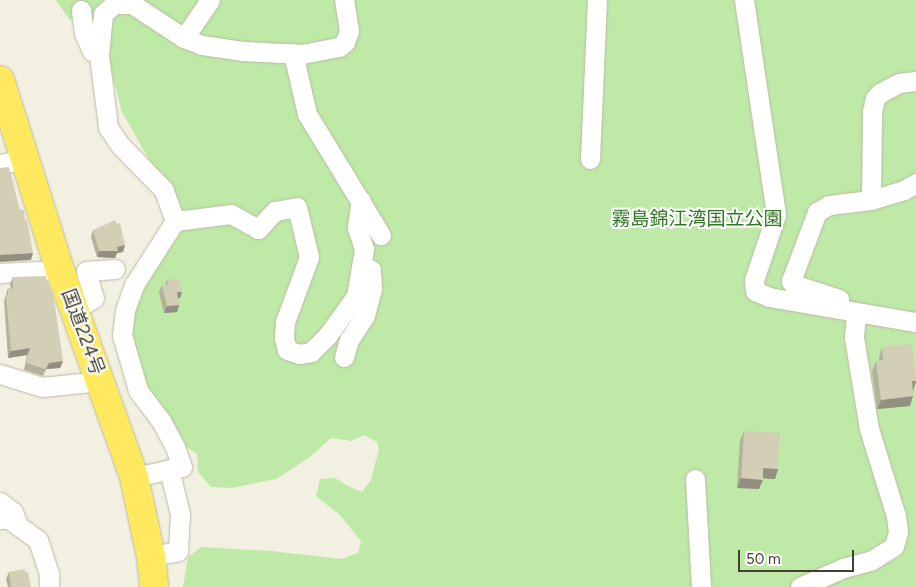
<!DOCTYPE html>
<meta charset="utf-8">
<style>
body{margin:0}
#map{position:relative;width:916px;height:587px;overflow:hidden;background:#f2f0e1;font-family:Figtree,"Noto Sans JP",sans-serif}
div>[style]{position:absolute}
.green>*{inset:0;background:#bee9a7}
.roads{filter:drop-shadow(0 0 1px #bdbaa4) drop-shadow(0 0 1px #bdbaa4)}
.minor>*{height:19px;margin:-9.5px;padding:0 9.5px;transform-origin:9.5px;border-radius:9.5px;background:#fff}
.highway>*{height:28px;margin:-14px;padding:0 14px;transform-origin:14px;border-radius:14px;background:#ffea5f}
.wall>*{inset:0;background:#b5b19d}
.shaded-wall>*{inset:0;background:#94907f}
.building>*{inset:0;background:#d3ceb6}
span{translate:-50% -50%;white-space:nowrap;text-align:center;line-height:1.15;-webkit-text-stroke:4px #fff;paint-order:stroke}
.park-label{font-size:19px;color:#327723}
.street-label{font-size:19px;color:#434032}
.scale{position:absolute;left:738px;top:550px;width:116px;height:22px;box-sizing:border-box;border:2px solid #434032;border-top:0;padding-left:6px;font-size:15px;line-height:18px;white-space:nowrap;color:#434032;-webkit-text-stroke:4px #fff;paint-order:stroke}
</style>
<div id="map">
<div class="green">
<i style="clip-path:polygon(56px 0,916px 0,916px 587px,183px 587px,188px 557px,201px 547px,271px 551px,342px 559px,358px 553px,361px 541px,340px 515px,316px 496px,320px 479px,335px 478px,348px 486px,362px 492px,371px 480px,379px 449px,377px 442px,364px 435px,351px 441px,331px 438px,310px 457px,276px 479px,232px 488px,211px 487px,198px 472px,197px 454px,180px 443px,140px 383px,129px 322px,133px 299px,174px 231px,168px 183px,150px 161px,122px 112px,108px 59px,110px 35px,69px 19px)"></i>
</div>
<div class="roads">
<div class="minor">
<i style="left:744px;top:0;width:217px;rotate:81.5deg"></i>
<i style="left:776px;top:215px;width:69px;rotate:108.7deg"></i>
<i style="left:754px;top:280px;width:11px;rotate:85deg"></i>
<i style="left:755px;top:291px;width:15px;rotate:23deg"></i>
<i style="left:769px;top:297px;width:149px;rotate:9.7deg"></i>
<i style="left:81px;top:10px;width:23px;rotate:83deg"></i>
<i style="left:84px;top:33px;width:20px;rotate:66deg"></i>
<i style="left:92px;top:51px;width:7px"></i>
<i style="left:184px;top:38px;width:19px;rotate:21deg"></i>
<i style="left:202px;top:45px;width:41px;rotate:8.3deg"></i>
<i style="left:243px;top:51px;width:59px;rotate:2.9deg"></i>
<i style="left:302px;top:54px;width:38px;rotate:-11deg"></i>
<i style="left:339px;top:47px;width:8px;rotate:-40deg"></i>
<i style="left:345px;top:42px;width:12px;rotate:-70deg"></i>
<i style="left:349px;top:31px;width:31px;rotate:-99deg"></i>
<i style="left:293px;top:53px;width:63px;rotate:77.1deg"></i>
<i style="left:307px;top:114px;width:142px;rotate:58.6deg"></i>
<i style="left:590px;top:159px;width:159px;rotate:-87.5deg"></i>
<i style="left:0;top:164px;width:26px;rotate:-11deg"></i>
<i style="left:871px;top:200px;width:88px;rotate:-89.3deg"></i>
<i style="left:872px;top:112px;width:14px;rotate:-78deg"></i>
<i style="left:875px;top:98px;width:7px;rotate:-45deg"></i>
<i style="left:880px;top:93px;width:21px;rotate:-28deg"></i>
<i style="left:899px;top:83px;width:17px;rotate:-7deg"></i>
<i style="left:175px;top:221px;width:56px;rotate:-7.1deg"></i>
<i style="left:231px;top:214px;width:31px;rotate:29deg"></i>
<i style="left:258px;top:229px;width:25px;rotate:-47deg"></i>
<i style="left:275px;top:211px;width:22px;rotate:-10deg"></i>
<i style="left:297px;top:207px;width:51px;rotate:76.5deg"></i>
<i style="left:309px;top:257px;width:69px;rotate:110.3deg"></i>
<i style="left:285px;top:322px;width:16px;rotate:94deg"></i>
<i style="left:284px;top:338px;width:12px;rotate:76deg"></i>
<i style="left:287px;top:350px;width:13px;rotate:18deg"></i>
<i style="left:299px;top:354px;width:12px;rotate:-9deg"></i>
<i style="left:311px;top:352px;width:24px;rotate:-45deg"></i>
<i style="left:328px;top:335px;width:48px;rotate:-54.3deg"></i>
<i style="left:356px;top:296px;width:48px;rotate:-80.3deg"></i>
<i style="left:364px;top:249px;width:23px;rotate:-108deg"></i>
<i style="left:357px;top:227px;width:27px;rotate:-82deg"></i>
<i style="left:0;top:273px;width:60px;rotate:-2.9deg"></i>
<i style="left:838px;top:303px;width:4px;rotate:-76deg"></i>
<i style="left:839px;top:299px;width:48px;rotate:-161.9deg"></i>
<i style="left:793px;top:284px;width:4px;rotate:-124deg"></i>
<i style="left:791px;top:281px;width:74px;rotate:-69.4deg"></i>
<i style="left:817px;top:212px;width:14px;rotate:-30deg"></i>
<i style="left:829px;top:205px;width:42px;rotate:-6.8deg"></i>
<i style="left:871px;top:200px;width:34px;rotate:-17deg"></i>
<i style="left:904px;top:190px;width:14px;rotate:-30deg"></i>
<i style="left:74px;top:310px;width:23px;rotate:-31deg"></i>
<i style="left:94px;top:298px;width:28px;rotate:-107deg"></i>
<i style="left:86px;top:271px;width:29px;rotate:-4deg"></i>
<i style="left:344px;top:357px;width:18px;rotate:-74deg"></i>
<i style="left:349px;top:340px;width:30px;rotate:-57deg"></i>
<i style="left:365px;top:315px;width:27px;rotate:-75deg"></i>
<i style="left:372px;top:289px;width:19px;rotate:-93deg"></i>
<i style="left:371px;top:270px;width:8px;rotate:-150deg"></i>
<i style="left:0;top:374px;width:44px;rotate:17.2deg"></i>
<i style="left:42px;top:387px;width:59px;rotate:-5.8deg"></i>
<i style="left:134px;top:477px;width:49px;rotate:-11.8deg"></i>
<i style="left:182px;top:467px;width:21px;rotate:-109deg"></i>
<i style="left:175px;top:447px;width:30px;rotate:-118deg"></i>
<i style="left:161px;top:421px;width:39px;rotate:-127deg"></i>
<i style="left:138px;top:390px;width:57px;rotate:-106.2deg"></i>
<i style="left:122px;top:335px;width:25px;rotate:-83deg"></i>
<i style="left:125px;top:310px;width:27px;rotate:-70deg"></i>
<i style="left:134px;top:285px;width:76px;rotate:-57.4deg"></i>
<i style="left:175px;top:221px;width:33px;rotate:-110deg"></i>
<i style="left:164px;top:190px;width:63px;rotate:-134.4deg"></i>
<i style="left:120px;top:145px;width:22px;rotate:-124deg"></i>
<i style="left:108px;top:127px;width:73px;rotate:-97.1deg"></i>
<i style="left:99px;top:55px;width:41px;rotate:-84.4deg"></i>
<i style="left:103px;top:14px;width:15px;rotate:-42deg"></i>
<i style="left:114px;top:4px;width:18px"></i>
<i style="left:132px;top:4px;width:62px;rotate:33.2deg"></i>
<i style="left:184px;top:38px;width:46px;rotate:-55.6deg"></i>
<i style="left:695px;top:479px;width:108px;rotate:86.8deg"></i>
<i style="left:0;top:502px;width:16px;rotate:38deg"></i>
<i style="left:13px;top:512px;width:15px;rotate:70deg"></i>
<i style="left:0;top:519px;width:9px"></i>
<i style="left:9px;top:519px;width:36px;rotate:36deg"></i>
<i style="left:38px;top:540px;width:36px;rotate:72deg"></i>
<i style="left:49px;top:574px;width:13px;rotate:90deg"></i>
<i style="left:151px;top:556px;width:27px;rotate:-10deg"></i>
<i style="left:178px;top:551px;width:37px;rotate:-87deg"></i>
<i style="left:180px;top:514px;width:46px;rotate:-103.7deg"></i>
<i style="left:800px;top:587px;width:47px;rotate:-23.8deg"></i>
<i style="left:843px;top:568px;width:30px;rotate:-15deg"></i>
<i style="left:872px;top:560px;width:26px;rotate:-32deg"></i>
<i style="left:894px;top:546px;width:15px;rotate:-74deg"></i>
<i style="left:898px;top:532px;width:16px;rotate:-97deg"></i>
<i style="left:896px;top:516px;width:91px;rotate:-107.2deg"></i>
<i style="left:869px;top:429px;width:93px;rotate:-99.3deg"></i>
<i style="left:854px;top:337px;width:25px;rotate:-85deg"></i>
</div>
<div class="highway">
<i style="left:0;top:80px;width:199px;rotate:72.5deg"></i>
<i style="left:60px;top:270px;width:220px;rotate:70.3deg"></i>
<i style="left:134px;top:477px;width:81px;rotate:77.9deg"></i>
<i style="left:151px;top:556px;width:31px;rotate:84deg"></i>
</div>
</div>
<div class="wall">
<i style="clip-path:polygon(93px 230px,125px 245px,123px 252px,117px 253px,115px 258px,97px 257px,91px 237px)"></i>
<i style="clip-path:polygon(13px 277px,63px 361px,60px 368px,46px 369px,43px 376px,24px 370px,27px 355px,8px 358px,4px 301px,8px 288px,11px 289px,10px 284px)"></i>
<i style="clip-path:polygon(167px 279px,182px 292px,180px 298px,178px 298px,179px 305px,177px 312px,164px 313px,159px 292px,162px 285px,165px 285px)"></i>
<i style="clip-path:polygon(882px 347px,916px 381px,913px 390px,910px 406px,877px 409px,872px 371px,876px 361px,879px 361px,879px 357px)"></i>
<i style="clip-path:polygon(744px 431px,778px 469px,775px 479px,763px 478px,759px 489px,737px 488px,740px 440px)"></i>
<i style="clip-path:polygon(9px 572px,25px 572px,31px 587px,8px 587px,6px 579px)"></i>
</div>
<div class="shaded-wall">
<i style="clip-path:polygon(125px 245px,123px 252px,117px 253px,115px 258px,97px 257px,99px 251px,117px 247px)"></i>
<i style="clip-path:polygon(33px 253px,31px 260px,0 262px,0 255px,2px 254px)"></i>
<i style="clip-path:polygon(177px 292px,182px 292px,180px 298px,175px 299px)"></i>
<i style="clip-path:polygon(179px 305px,177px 312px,164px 313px,167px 306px)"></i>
<i style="clip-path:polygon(30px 348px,27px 355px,8px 358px,11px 351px)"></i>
<i style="clip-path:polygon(63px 361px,60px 368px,46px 369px,43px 376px,49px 363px)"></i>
<i style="clip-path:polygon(912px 381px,916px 381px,913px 391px)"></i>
<i style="clip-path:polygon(913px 396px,910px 406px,877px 409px,881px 400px)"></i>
<i style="clip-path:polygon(763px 468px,778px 469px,775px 479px,760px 478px)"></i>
<i style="clip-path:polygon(741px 478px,763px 480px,759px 489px,737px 488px)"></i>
</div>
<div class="building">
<i style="clip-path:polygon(9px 167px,20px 210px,24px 210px,25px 221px,27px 220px,33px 253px,0 255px,0 168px)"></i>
<i style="clip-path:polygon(115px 220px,117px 224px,120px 223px,125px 245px,117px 247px,118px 251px,99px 251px,93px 230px)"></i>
<i style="clip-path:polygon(46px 276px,51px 292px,53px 292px,63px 361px,49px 363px,45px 369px,26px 363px,30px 348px,11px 351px,6px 295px,8px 294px,8px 288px,13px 289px,13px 277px)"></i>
<i style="clip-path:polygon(167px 279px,180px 280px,182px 292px,177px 292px,179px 305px,167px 306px,162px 285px,168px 284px)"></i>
<i style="clip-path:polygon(912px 344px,916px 379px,916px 381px,912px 381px,913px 396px,881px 400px,876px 361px,883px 360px,882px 347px)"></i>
<i style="clip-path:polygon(744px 431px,780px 433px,778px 469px,763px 468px,763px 480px,741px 478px)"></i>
<i style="clip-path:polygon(25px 569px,25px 572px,28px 572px,31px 587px,11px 587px,9px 572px)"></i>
</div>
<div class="park-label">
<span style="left:697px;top:219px">霧島錦江湾国立公園</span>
</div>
<div class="street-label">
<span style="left:83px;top:332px;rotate:70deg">国道224号</span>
</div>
<div class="scale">50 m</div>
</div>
